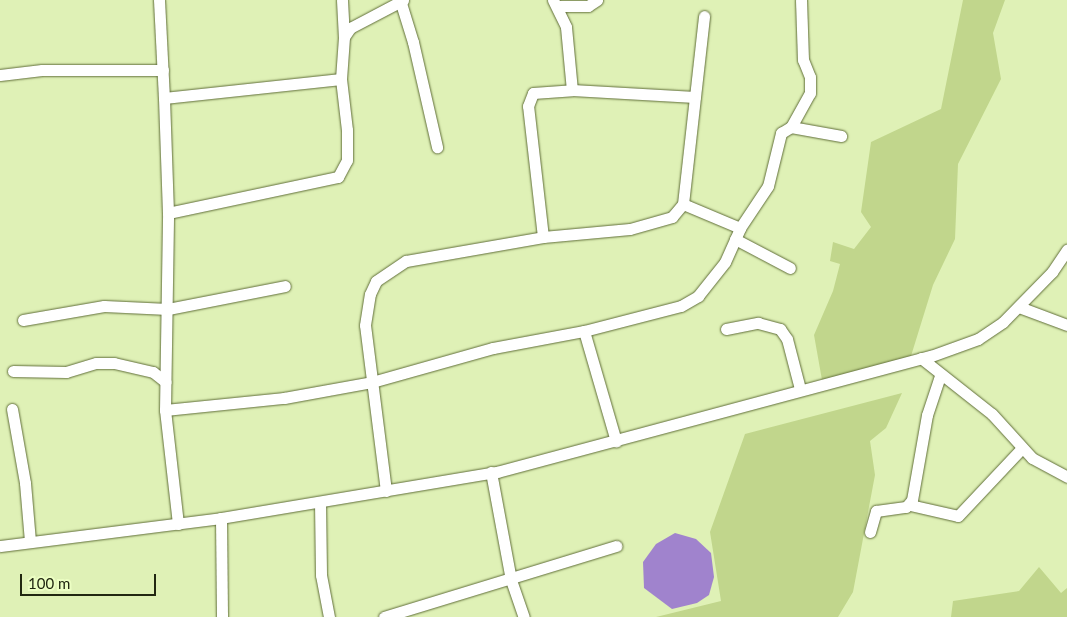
<!DOCTYPE html>
<style>
body{margin:0}
#map{position:relative;width:1067px;height:617px;overflow:hidden;background:#dff1b6;font-family:Lato,sans-serif}
div>[style]{position:absolute}
.green>*{inset:0;background:#c1d68c}
.water>*{inset:0;background:#a083cd}
.roads{filter:drop-shadow(0 0 1px #606e39) drop-shadow(0 0 1px #606e39)}
.minor>*{height:11px;margin:-5.5px;padding:0 5.5px;transform-origin:5.5px;border-radius:5.5px;background:#fff}
span{translate:-50% -50%;white-space:nowrap;text-align:center;line-height:1.15;-webkit-text-stroke:4px #ecfec3;paint-order:stroke}
.scale{position:absolute;left:20px;top:574px;width:136px;height:22px;box-sizing:border-box;border:2px solid #212711;border-top:0;padding-left:6px;font-size:15px;line-height:18px;white-space:nowrap;color:#212711;-webkit-text-stroke:4px #ecfec3;paint-order:stroke}
</style>
<div id="map">
<div class="green">
<i style="clip-path:polygon(963px 0,1005px 0,993px 33px,1001px 79px,958px 164px,955px 239px,933px 285px,911px 356px,822px 380px,814px 335px,833px 291px,840px 264px,830px 261px,833px 242px,854px 249px,871px 227px,861px 212px,871px 142px,941px 109px)"></i>
<i style="clip-path:polygon(902px 393px,886px 428px,870px 441px,875px 475px,853px 592px,838px 617px,656px 617px,721px 601px,710px 532px,745px 434px)"></i>
<i style="clip-path:polygon(1039px 567px,1061px 593px,1067px 588px,1067px 617px,951px 617px,953px 601px,1019px 591px)"></i>
</div>
<div class="water">
<i style="clip-path:polygon(675px 533px,696px 539px,711px 553px,714px 577px,709px 595px,697px 603px,672px 609px,644px 588px,643px 562px,656px 544px)"></i>
</div>
<div class="roads">
<div class="minor">
<i style="left:159px;top:0;width:98px;rotate:87.1deg"></i>
<i style="left:342px;top:0;width:37px;rotate:87deg"></i>
<i style="left:400px;top:0;width:44px;rotate:72.8deg"></i>
<i style="left:413px;top:42px;width:108px;rotate:77.1deg"></i>
<i style="left:553px;top:0;width:30px;rotate:64deg"></i>
<i style="left:566px;top:27px;width:63px;rotate:84.6deg"></i>
<i style="left:572px;top:90px;width:123px;rotate:3.3deg"></i>
<i style="left:559px;top:6px;width:29px"></i>
<i style="left:588px;top:6px;width:11px;rotate:-34deg"></i>
<i style="left:0;top:75px;width:42px;rotate:-6.8deg"></i>
<i style="left:42px;top:70px;width:121px"></i>
<i style="left:791px;top:127px;width:39px;rotate:-61deg"></i>
<i style="left:810px;top:93px;width:16px;rotate:-90deg"></i>
<i style="left:810px;top:77px;width:18px;rotate:-112deg"></i>
<i style="left:803px;top:60px;width:60px;rotate:-91.9deg"></i>
<i style="left:683px;top:204px;width:62px;rotate:22.8deg"></i>
<i style="left:168px;top:213px;width:174px;rotate:-12deg"></i>
<i style="left:338px;top:177px;width:19px;rotate:-62deg"></i>
<i style="left:347px;top:160px;width:30px;rotate:-90deg"></i>
<i style="left:347px;top:130px;width:51px;rotate:-96.7deg"></i>
<i style="left:543px;top:237px;width:132px;rotate:-96.5deg"></i>
<i style="left:528px;top:106px;width:14px;rotate:-69deg"></i>
<i style="left:533px;top:93px;width:39px;rotate:-4deg"></i>
<i style="left:735px;top:239px;width:62px;rotate:27.8deg"></i>
<i style="left:1019px;top:307px;width:51px;rotate:20.6deg"></i>
<i style="left:23px;top:320px;width:82px;rotate:-9.8deg"></i>
<i style="left:104px;top:306px;width:64px;rotate:2.7deg"></i>
<i style="left:168px;top:309px;width:119px;rotate:-11.1deg"></i>
<i style="left:726px;top:329px;width:33px;rotate:-11deg"></i>
<i style="left:758px;top:323px;width:23px;rotate:15deg"></i>
<i style="left:780px;top:329px;width:12px;rotate:55deg"></i>
<i style="left:787px;top:339px;width:52px;rotate:75.4deg"></i>
<i style="left:584px;top:331px;width:115px;rotate:73.8deg"></i>
<i style="left:921px;top:358px;width:90px;rotate:38.3deg"></i>
<i style="left:992px;top:414px;width:59px;rotate:47.7deg"></i>
<i style="left:1032px;top:458px;width:40px;rotate:28deg"></i>
<i style="left:13px;top:371px;width:53px;rotate:1.1deg"></i>
<i style="left:66px;top:372px;width:31px;rotate:-17deg"></i>
<i style="left:96px;top:363px;width:18px"></i>
<i style="left:114px;top:363px;width:40px;rotate:13deg"></i>
<i style="left:153px;top:372px;width:16px;rotate:38deg"></i>
<i style="left:12px;top:409px;width:75px;rotate:80deg"></i>
<i style="left:25px;top:483px;width:58px;rotate:85.1deg"></i>
<i style="left:165px;top:410px;width:120px;rotate:-5.8deg"></i>
<i style="left:284px;top:398px;width:89px;rotate:-10.3deg"></i>
<i style="left:372px;top:382px;width:126px;rotate:-15.7deg"></i>
<i style="left:493px;top:348px;width:93px;rotate:-10.6deg"></i>
<i style="left:584px;top:331px;width:100px;rotate:-14.5deg"></i>
<i style="left:681px;top:306px;width:20px;rotate:-30deg"></i>
<i style="left:698px;top:296px;width:43px;rotate:-51.5deg"></i>
<i style="left:725px;top:262px;width:37px;rotate:-66deg"></i>
<i style="left:740px;top:228px;width:50px;rotate:-56.3deg"></i>
<i style="left:768px;top:186px;width:55px;rotate:-76.2deg"></i>
<i style="left:781px;top:133px;width:12px;rotate:-31deg"></i>
<i style="left:791px;top:127px;width:51px;rotate:10.2deg"></i>
<i style="left:491px;top:472px;width:110px;rotate:79.5deg"></i>
<i style="left:511px;top:580px;width:39px;rotate:71deg"></i>
<i style="left:386px;top:491px;width:167px;rotate:-97.2deg"></i>
<i style="left:365px;top:325px;width:31px;rotate:-81deg"></i>
<i style="left:370px;top:294px;width:14px;rotate:-65deg"></i>
<i style="left:376px;top:281px;width:36px;rotate:-34deg"></i>
<i style="left:406px;top:261px;width:139px;rotate:-9.9deg"></i>
<i style="left:543px;top:237px;width:87px;rotate:-5.3deg"></i>
<i style="left:630px;top:229px;width:44px;rotate:-15.9deg"></i>
<i style="left:672px;top:217px;width:17px;rotate:-50deg"></i>
<i style="left:683px;top:204px;width:189px;rotate:-83.6deg"></i>
<i style="left:320px;top:502px;width:73px;rotate:89.2deg"></i>
<i style="left:321px;top:575px;width:43px;rotate:79.2deg"></i>
<i style="left:910px;top:505px;width:49px;rotate:12.9deg"></i>
<i style="left:958px;top:516px;width:93px;rotate:-46.7deg"></i>
<i style="left:221px;top:518px;width:99px;rotate:89.4deg"></i>
<i style="left:178px;top:524px;width:115px;rotate:-96.5deg"></i>
<i style="left:165px;top:410px;width:197px;rotate:-89.1deg"></i>
<i style="left:168px;top:213px;width:115px;rotate:-92deg"></i>
<i style="left:164px;top:98px;width:178px;rotate:-6.1deg"></i>
<i style="left:341px;top:79px;width:42px;rotate:-85.9deg"></i>
<i style="left:344px;top:37px;width:11px;rotate:-56deg"></i>
<i style="left:350px;top:28px;width:60px;rotate:-27.8deg"></i>
<i style="left:870px;top:532px;width:22px;rotate:-74deg"></i>
<i style="left:876px;top:511px;width:30px;rotate:-8deg"></i>
<i style="left:906px;top:507px;width:9px;rotate:-49deg"></i>
<i style="left:912px;top:500px;width:86px;rotate:-80deg"></i>
<i style="left:927px;top:415px;width:41px;rotate:-71.6deg"></i>
<i style="left:0;top:546px;width:223px;rotate:-7.2deg"></i>
<i style="left:221px;top:518px;width:280px;rotate:-9.5deg"></i>
<i style="left:497px;top:472px;width:449px;rotate:-15deg"></i>
<i style="left:931px;top:356px;width:50px;rotate:-19.9deg"></i>
<i style="left:978px;top:339px;width:30px;rotate:-34deg"></i>
<i style="left:1003px;top:322px;width:70px;rotate:-45.6deg"></i>
<i style="left:1052px;top:272px;width:27px;rotate:-56deg"></i>
<i style="left:384px;top:617px;width:243px;rotate:-17deg"></i>
</div>
</div>
<div class="scale">100 m</div>
</div>
